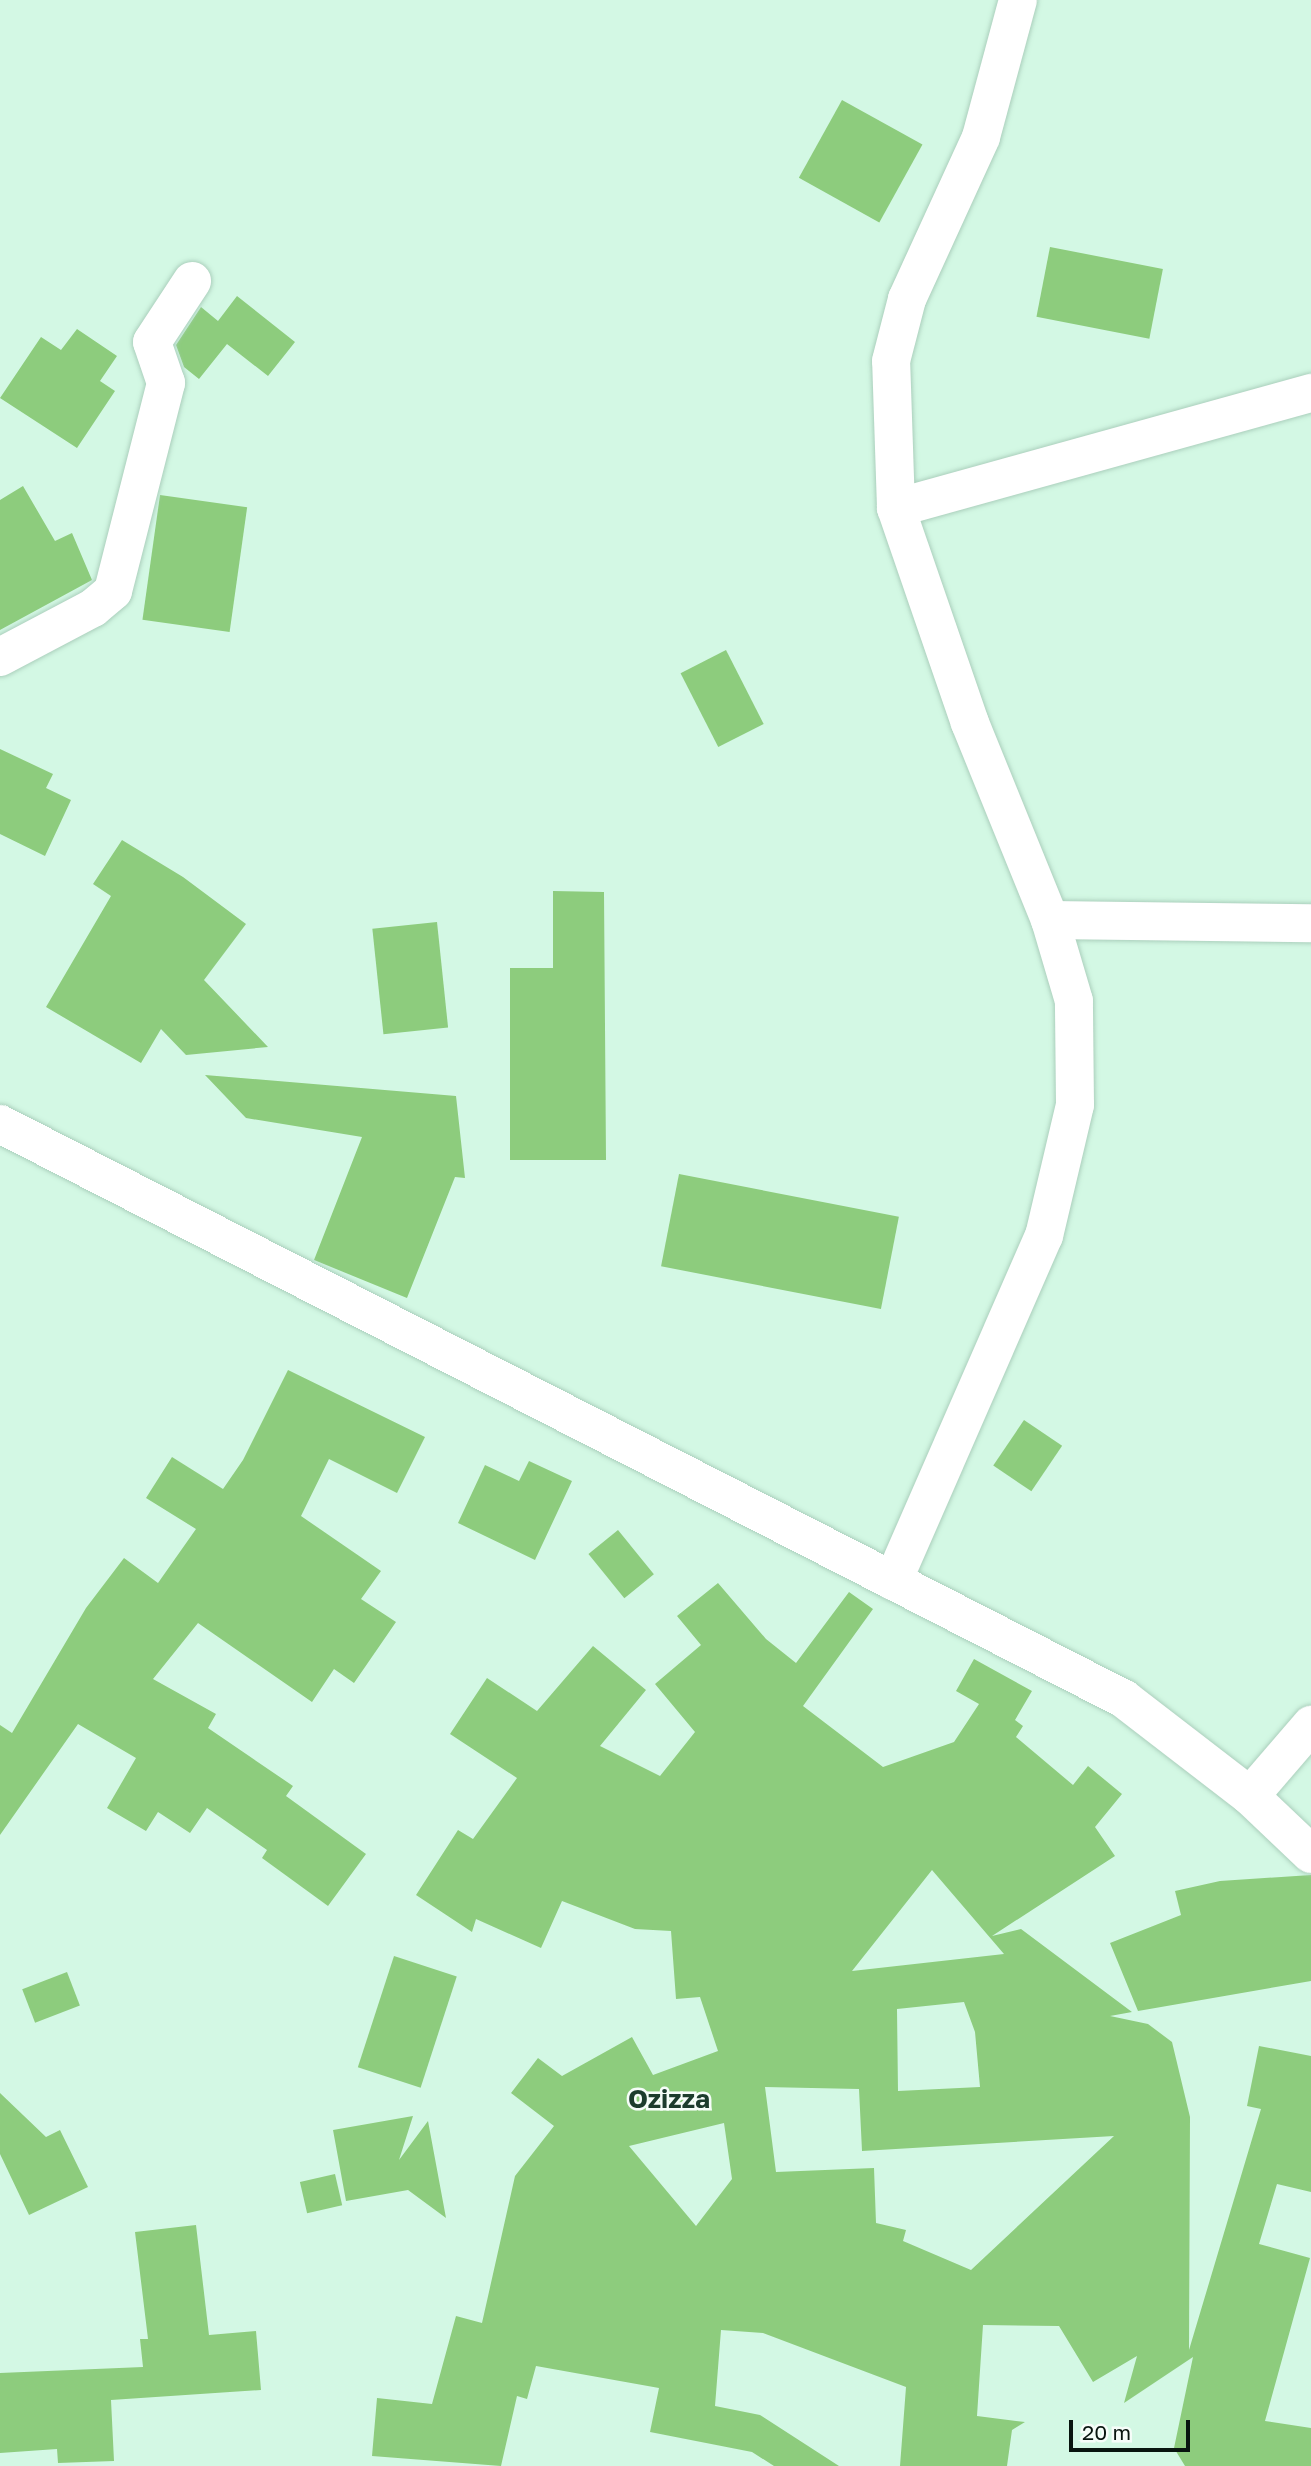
<!DOCTYPE html>
<style>
body{margin:0}
#map{position:relative;width:1311px;height:2466px;overflow:hidden;background:#d3f8e4;font-family:"Golos Text",sans-serif}
div>[style]{position:absolute}
.building>*{inset:0;background:#8dcc7d;transform-origin:0 0}
.roads{filter:drop-shadow(0 0 2px #abcfbc) drop-shadow(0 0 2px #abcfbc)}
.street>*{height:38px;margin:-19px;padding:0 19px;transform-origin:19px;border-radius:19px;background:#fff}
.secondary>*{height:38px;margin:-19px;padding:0 19px;transform-origin:19px;border-radius:19px;background:#fff}
span{translate:-50% -50%;white-space:nowrap;text-align:center;line-height:1.15;-webkit-text-stroke:5px #f6fdf9;paint-order:stroke}
.quarter-label{font-size:26px;color:#1c3c2d;font-weight:700}
.scale{position:absolute;left:1069px;top:2420px;width:121px;height:32px;box-sizing:border-box;border:4px solid #08150f;border-top:0;padding-left:9px;font-size:21px;line-height:24px;white-space:nowrap;color:#08150f;-webkit-text-stroke:5px #f6fdf9;paint-order:stroke}
</style>
<div id="map">
<div class="building">
<i style="left:842px;top:100px;width:92px;height:89px;rotate:29deg"></i>
<i style="left:1050px;top:247px;width:115px;height:71px;rotate:11deg"></i>
<i style="clip-path:polygon(237px 296px,295px 342px,268px 376px,227px 344px,199px 379px,184px 367px,176px 345px,201px 307px,218px 321px)"></i>
<i style="clip-path:polygon(77px 329px,117px 356px,100px 381px,115px 391px,77px 448px,0 398px,41px 337px,61px 350px)"></i>
<i style="clip-path:polygon(23px 486px,55px 541px,72px 533px,92px 580px,0 630px,0 500px)"></i>
<i style="left:160px;top:495px;width:88px;height:126px;rotate:8deg"></i>
<i style="left:726px;top:650px;width:83px;height:51px;rotate:63deg"></i>
<i style="clip-path:polygon(0 749px,53px 774px,46px 788px,71px 800px,45px 856px,0 834px)"></i>
<i style="clip-path:polygon(122px 840px,183px 877px,246px 924px,204px 980px,268px 1047px,186px 1055px,161px 1029px,141px 1063px,46px 1007px,111px 896px,93px 884px)"></i>
<i style="clip-path:polygon(553px 891px,604px 892px,606px 1160px,510px 1160px,510px 968px,553px 968px)"></i>
<i style="left:437px;top:922px;width:106px;height:65px;rotate:84deg"></i>
<i style="clip-path:polygon(205px 1075px,456px 1096px,465px 1178px,455px 1177px,407px 1298px,314px 1260px,362px 1137px,246px 1118px)"></i>
<i style="left:679px;top:1174px;width:224px;height:94px;rotate:11deg"></i>
<i style="clip-path:polygon(288px 1370px,425px 1437px,397px 1493px,329px 1459px,301px 1516px,381px 1571px,361px 1599px,396px 1622px,354px 1683px,334px 1669px,312px 1702px,198px 1623px,153px 1679px,216px 1714px,208px 1728px,293px 1786px,286px 1796px,366px 1854px,328px 1906px,262px 1858px,267px 1850px,207px 1808px,190px 1833px,158px 1812px,146px 1831px,107px 1808px,136px 1758px,78px 1724px,0 1835px,0 1725px,12px 1733px,86px 1608px,124px 1558px,158px 1583px,196px 1529px,146px 1498px,172px 1457px,223px 1489px,243px 1460px)"></i>
<i style="left:1024px;top:1420px;width:46px;height:55px;rotate:34deg"></i>
<i style="clip-path:polygon(529px 1461px,572px 1481px,535px 1560px,458px 1523px,485px 1465px,519px 1481px)"></i>
<i style="left:618px;top:1530px;width:57px;height:38px;rotate:51deg"></i>
<i style="clip-path:polygon(evenodd,718px 1583px,766px 1639px,796px 1663px,849px 1592px,873px 1609px,803px 1706px,883px 1767px,954px 1742px,979px 1704px,956px 1691px,974px 1659px,1032px 1691px,1015px 1720px,1023px 1726px,1016px 1737px,1073px 1785px,1088px 1766px,1122px 1794px,1095px 1827px,1115px 1856px,992px 1936px,1021px 1929px,1132px 2012px,1110px 2016px,1148px 2024px,1172px 2042px,1190px 2117px,1189px 2350px,1261px 2109px,1247px 2106px,1259px 2046px,1311px 2056px,1311px 2192px,1277px 2184px,1259px 2244px,1310px 2258px,1265px 2421px,1311px 2428px,1311px 2466px,1185px 2466px,1174px 2448px,1193px 2357px,1124px 2403px,1137px 2356px,1093px 2382px,1059px 2326px,983px 2325px,977px 2416px,1025px 2422px,1012px 2430px,1007px 2466px,900px 2466px,906px 2387px,763px 2333px,721px 2330px,715px 2406px,760px 2415px,839px 2466px,774px 2466px,752px 2452px,650px 2432px,659px 2388px,536px 2366px,527px 2399px,517px 2396px,501px 2466px,372px 2456px,377px 2398px,432px 2404px,456px 2316px,482px 2323px,515px 2176px,554px 2126px,511px 2093px,538px 2058px,562px 2076px,632px 2037px,653px 2075px,718px 2051px,700px 1997px,676px 1999px,671px 1931px,635px 1929px,562px 1901px,541px 1948px,476px 1919px,472px 1932px,416px 1895px,458px 1830px,473px 1839px,517px 1778px,450px 1734px,487px 1678px,537px 1711px,593px 1646px,646px 1690px,600px 1746px,660px 1776px,695px 1732px,655px 1684px,701px 1645px,677px 1616px,718px 1583px,932px 1870px,1004px 1954px,852px 1971px,932px 1870px,718px 1583px,964px 2002px,975px 2032px,980px 2087px,898px 2091px,897px 2009px,964px 2002px,718px 1583px,765px 2087px,859px 2089px,862px 2151px,1114px 2136px,971px 2270px,903px 2241px,906px 2230px,876px 2223px,874px 2168px,776px 2172px,765px 2087px,718px 1583px,724px 2123px,732px 2179px,696px 2226px,629px 2146px,724px 2123px)"></i>
<i style="clip-path:polygon(1311px 1875px,1311px 1981px,1138px 2011px,1110px 1943px,1181px 1915px,1175px 1891px,1220px 1881px)"></i>
<i style="left:394px;top:1956px;width:66px;height:117px;rotate:18deg"></i>
<i style="left:67px;top:1972px;width:36px;height:48px;rotate:69deg"></i>
<i style="clip-path:polygon(0 2093px,46px 2137px,60px 2130px,88px 2187px,29px 2215px,0 2154px)"></i>
<i style="clip-path:polygon(413px 2116px,399px 2160px,428px 2121px,446px 2218px,408px 2190px,346px 2201px,333px 2130px)"></i>
<i style="left:335px;top:2174px;width:32px;height:36px;rotate:77deg"></i>
<i style="clip-path:polygon(196px 2225px,209px 2335px,256px 2331px,261px 2390px,111px 2400px,114px 2461px,58px 2463px,57px 2449px,0 2453px,0 2373px,143px 2367px,140px 2339px,148px 2339px,135px 2232px)"></i>
</div>
<div class="roads">
<div class="street">
<i style="left:896px;top:508px;width:431px;rotate:-15.5deg"></i>
<i style="left:0;top:657px;width:105px;rotate:-27.8deg"></i>
<i style="left:93px;top:608px;width:26px;rotate:-40deg"></i>
<i style="left:113px;top:591px;width:215px;rotate:-75.7deg"></i>
<i style="left:166px;top:383px;width:43px;rotate:-108.9deg"></i>
<i style="left:152px;top:342px;width:73px;rotate:-56.7deg"></i>
<i style="left:1050px;top:920px;width:261px;rotate:0.7deg"></i>
<i style="left:893px;top:1581px;width:377px;rotate:-66.4deg"></i>
<i style="left:1044px;top:1236px;width:135px;rotate:-76.7deg"></i>
<i style="left:1075px;top:1105px;width:104px;rotate:-90.6deg"></i>
<i style="left:1074px;top:1001px;width:84px;rotate:-106.5deg"></i>
<i style="left:1050px;top:920px;width:213px;rotate:-112.1deg"></i>
<i style="left:970px;top:723px;width:227px;rotate:-109deg"></i>
<i style="left:896px;top:508px;width:147px;rotate:-91.9deg"></i>
<i style="left:891px;top:361px;width:64px;rotate:-75.5deg"></i>
<i style="left:907px;top:299px;width:178px;rotate:-65.4deg"></i>
<i style="left:981px;top:137px;width:142px;rotate:-74.9deg"></i>
<i style="left:1250px;top:1796px;width:94px;rotate:-49.3deg"></i>
</div>
<div class="secondary">
<i style="left:0;top:1124px;width:1263px;rotate:27.09deg"></i>
<i style="left:1124px;top:1699px;width:159px;rotate:37.6deg"></i>
<i style="left:1250px;top:1796px;width:84px;rotate:43.6deg"></i>
</div>
</div>
<div class="quarter-label">
<span style="left:669px;top:2099px">Ozizza</span>
</div>
<div class="scale">20 m</div>
</div>
